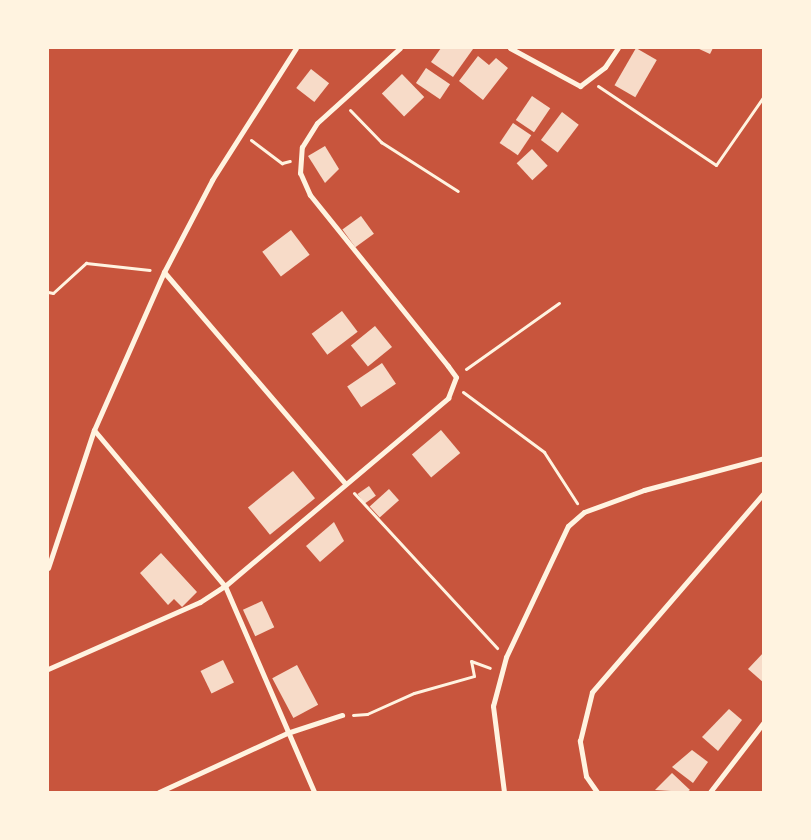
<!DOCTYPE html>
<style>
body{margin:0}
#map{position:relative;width:811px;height:840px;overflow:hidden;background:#c8553d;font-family:"Archivo Narrow",sans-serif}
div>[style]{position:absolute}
.building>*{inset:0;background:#f7dbc8;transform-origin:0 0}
.path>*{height:3px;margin:-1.5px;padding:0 1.5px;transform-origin:1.5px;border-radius:1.5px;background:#fff3e0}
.minor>*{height:5px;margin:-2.5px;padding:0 2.5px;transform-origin:2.5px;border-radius:2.5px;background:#fff3e0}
span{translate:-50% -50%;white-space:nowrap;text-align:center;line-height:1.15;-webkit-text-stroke:4.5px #fff3e0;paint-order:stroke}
.frame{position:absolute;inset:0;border:49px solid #fff3e0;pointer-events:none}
</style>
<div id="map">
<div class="building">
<i style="clip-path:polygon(441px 48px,473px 49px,453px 77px,431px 62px)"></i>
<i style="left:636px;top:48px;width:24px;height:43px;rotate:30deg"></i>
<i style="clip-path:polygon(697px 48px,713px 48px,710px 54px)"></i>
<i style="clip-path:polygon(478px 56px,489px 65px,496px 58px,508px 68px,483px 100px,459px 81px)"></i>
<i style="left:426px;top:68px;width:29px;height:18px;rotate:34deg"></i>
<i style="left:311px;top:69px;width:23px;height:24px;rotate:38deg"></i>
<i style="left:402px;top:74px;width:32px;height:28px;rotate:46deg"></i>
<i style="left:532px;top:96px;width:22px;height:29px;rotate:34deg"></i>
<i style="left:562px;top:112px;width:21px;height:35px;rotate:37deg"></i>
<i style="left:513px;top:123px;width:22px;height:24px;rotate:34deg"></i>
<i style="clip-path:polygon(325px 146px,339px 169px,325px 183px,308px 156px)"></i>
<i style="left:532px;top:149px;width:23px;height:21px;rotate:47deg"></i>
<i style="left:361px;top:216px;width:22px;height:23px;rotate:54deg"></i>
<i style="left:291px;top:230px;width:31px;height:36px;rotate:53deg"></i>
<i style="left:342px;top:311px;width:26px;height:38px;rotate:53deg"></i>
<i style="left:375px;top:326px;width:27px;height:31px;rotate:51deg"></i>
<i style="left:382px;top:363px;width:25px;height:42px;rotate:56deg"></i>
<i style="left:441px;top:430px;width:30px;height:38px;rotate:50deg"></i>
<i style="left:293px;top:471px;width:35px;height:58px;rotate:51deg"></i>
<i style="left:369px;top:486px;width:12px;height:14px;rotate:55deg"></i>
<i style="left:389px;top:489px;width:15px;height:26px;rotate:48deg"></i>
<i style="clip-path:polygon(334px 522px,344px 541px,320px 562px,306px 546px)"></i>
<i style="clip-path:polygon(161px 553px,197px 592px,182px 607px,174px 599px,168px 605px,140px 573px)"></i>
<i style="left:262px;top:601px;width:29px;height:21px;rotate:65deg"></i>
<i style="clip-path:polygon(764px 652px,764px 683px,748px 669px)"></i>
<i style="left:223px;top:660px;width:25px;height:25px;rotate:64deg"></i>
<i style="left:297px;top:665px;width:45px;height:28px;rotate:62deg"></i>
<i style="clip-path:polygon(729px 709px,742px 720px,718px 751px,702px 737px)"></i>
<i style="clip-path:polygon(692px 750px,708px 762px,693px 783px,672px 767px)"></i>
<i style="clip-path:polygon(672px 773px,690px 790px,687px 792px,655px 790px)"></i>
</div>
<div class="path">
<i style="left:598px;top:86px;width:142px;rotate:33.8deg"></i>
<i style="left:716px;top:165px;width:84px;rotate:-55.2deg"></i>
<i style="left:350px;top:110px;width:45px;rotate:45.9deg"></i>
<i style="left:381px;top:142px;width:91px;rotate:32.5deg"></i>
<i style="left:251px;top:140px;width:39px;rotate:37deg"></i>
<i style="left:282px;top:163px;width:8px;rotate:-14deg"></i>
<i style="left:48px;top:292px;width:5px;rotate:11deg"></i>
<i style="left:53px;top:293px;width:45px;rotate:-42.3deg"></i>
<i style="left:86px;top:263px;width:64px;rotate:6.2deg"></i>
<i style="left:466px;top:369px;width:114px;rotate:-35.4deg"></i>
<i style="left:463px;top:392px;width:101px;rotate:36.5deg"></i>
<i style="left:544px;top:452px;width:61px;rotate:57.1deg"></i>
<i style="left:354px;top:493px;width:211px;rotate:47.3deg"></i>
<i style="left:353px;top:715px;width:14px;rotate:-4deg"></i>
<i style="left:367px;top:714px;width:51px;rotate:-24.1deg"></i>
<i style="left:414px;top:693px;width:62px;rotate:-15.8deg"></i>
<i style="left:474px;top:676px;width:15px;rotate:-101deg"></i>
<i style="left:471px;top:661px;width:20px;rotate:20deg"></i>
</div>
<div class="minor">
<i style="left:510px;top:48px;width:80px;rotate:28.5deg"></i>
<i style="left:580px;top:86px;width:31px;rotate:-37deg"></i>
<i style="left:605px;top:67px;width:23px;rotate:-56deg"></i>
<i style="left:164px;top:272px;width:278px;rotate:49.4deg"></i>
<i style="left:94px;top:430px;width:204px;rotate:50deg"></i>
<i style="left:225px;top:586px;width:224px;rotate:66.6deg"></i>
<i style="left:48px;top:568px;width:145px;rotate:-71.6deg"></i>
<i style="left:94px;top:430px;width:173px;rotate:-66.1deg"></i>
<i style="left:164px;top:272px;width:104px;rotate:-62.4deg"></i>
<i style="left:212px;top:180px;width:156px;rotate:-57.5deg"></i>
<i style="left:48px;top:669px;width:166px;rotate:-23.8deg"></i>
<i style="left:200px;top:602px;width:30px;rotate:-33deg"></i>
<i style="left:225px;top:586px;width:292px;rotate:-40.1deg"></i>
<i style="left:448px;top:398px;width:22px;rotate:-69deg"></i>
<i style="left:456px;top:377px;width:14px;rotate:-126deg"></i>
<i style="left:448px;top:366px;width:220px;rotate:-128.9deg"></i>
<i style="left:310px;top:195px;width:24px;rotate:-114deg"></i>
<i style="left:300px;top:173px;width:26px;rotate:-86deg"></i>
<i style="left:302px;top:147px;width:28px;rotate:-58deg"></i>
<i style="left:317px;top:123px;width:112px;rotate:-42.1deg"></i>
<i style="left:159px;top:792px;width:141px;rotate:-24.7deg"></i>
<i style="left:287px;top:733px;width:58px;rotate:-18.1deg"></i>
<i style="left:504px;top:792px;width:87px;rotate:-97.3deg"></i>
<i style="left:493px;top:706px;width:51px;rotate:-75.1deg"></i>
<i style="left:506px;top:657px;width:145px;rotate:-64.7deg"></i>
<i style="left:568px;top:526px;width:21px;rotate:-41deg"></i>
<i style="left:584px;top:512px;width:64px;rotate:-20.1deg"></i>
<i style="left:644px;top:490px;width:124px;rotate:-14.9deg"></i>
<i style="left:597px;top:792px;width:19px;rotate:-125deg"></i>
<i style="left:586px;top:776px;width:36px;rotate:-100deg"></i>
<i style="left:580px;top:741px;width:50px;rotate:-76.2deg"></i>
<i style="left:592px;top:692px;width:263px;rotate:-49.2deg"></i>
<i style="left:710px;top:792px;width:88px;rotate:-52.4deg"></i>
</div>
<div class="frame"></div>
</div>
